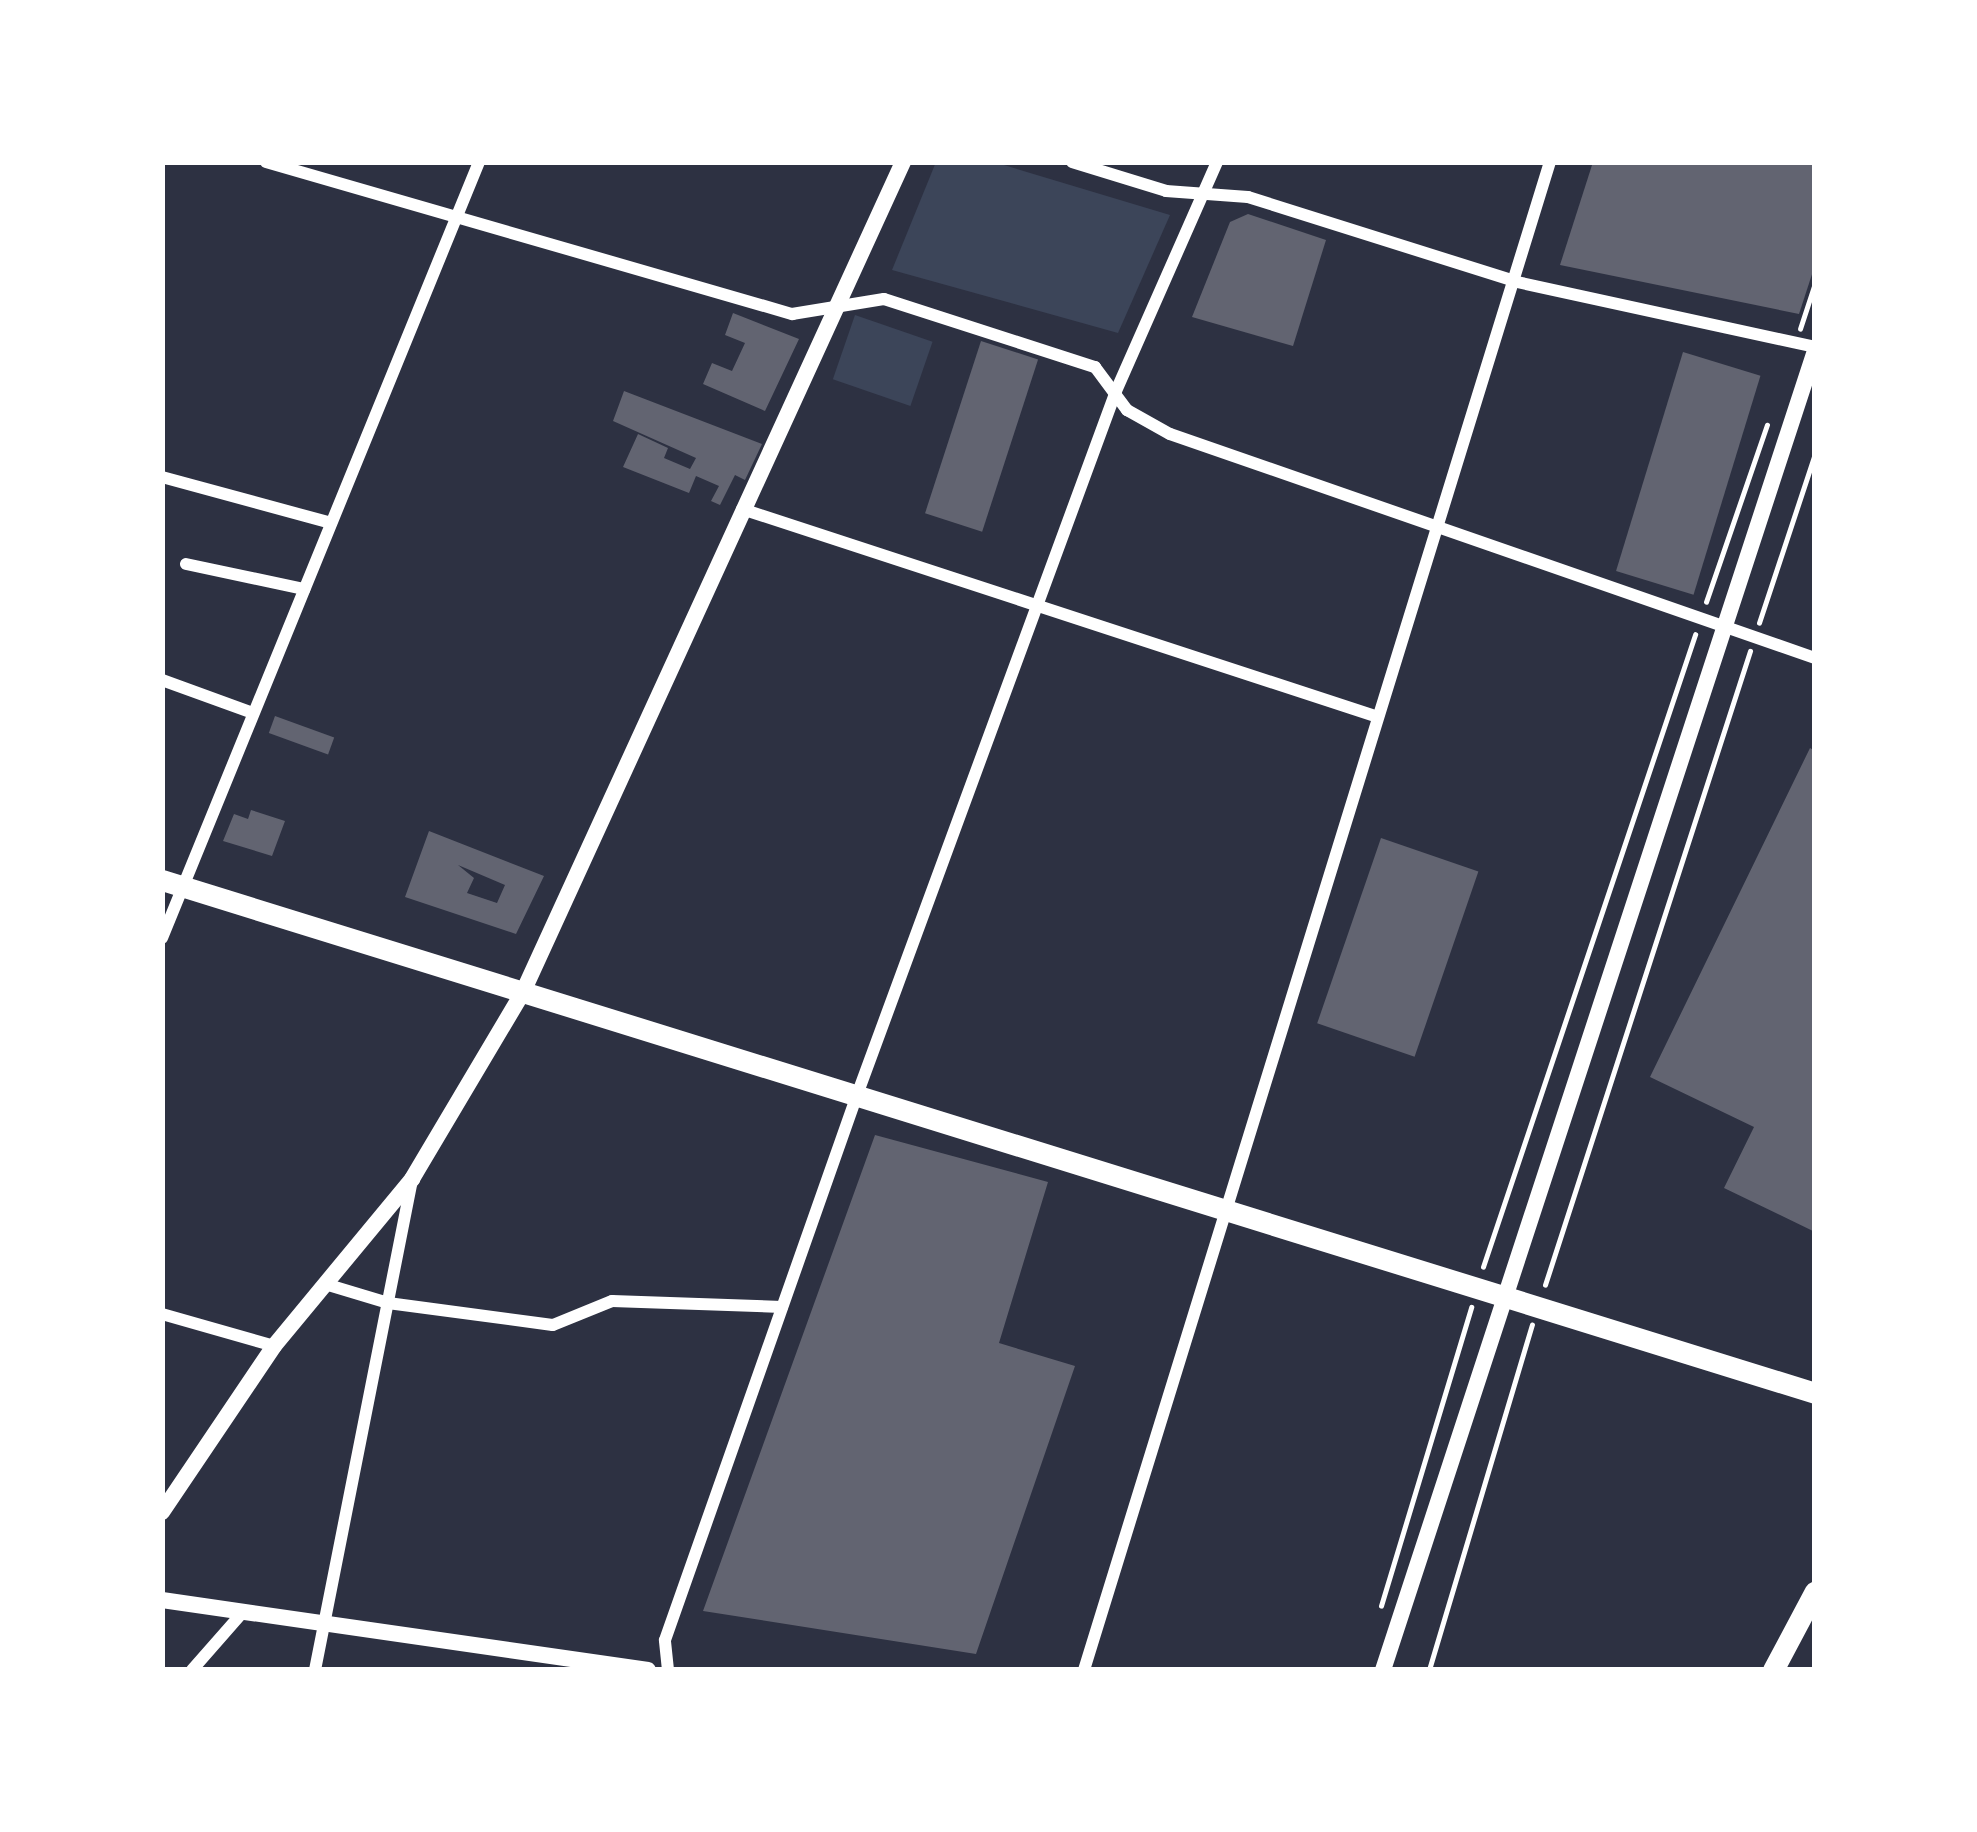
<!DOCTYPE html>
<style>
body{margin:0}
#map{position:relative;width:1977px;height:1832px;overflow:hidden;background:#2d3142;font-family:"Work Sans",sans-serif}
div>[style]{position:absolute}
.green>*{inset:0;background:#3c4559;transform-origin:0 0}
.building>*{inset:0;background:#626471;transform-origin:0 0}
.path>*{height:4.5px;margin:-2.25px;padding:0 2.25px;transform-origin:2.25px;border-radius:2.25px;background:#fff}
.minor>*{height:12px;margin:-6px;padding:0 6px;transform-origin:6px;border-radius:6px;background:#fff}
.tertiary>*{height:16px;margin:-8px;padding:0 8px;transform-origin:8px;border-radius:8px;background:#fff}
.primary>*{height:21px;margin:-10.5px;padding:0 10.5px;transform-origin:10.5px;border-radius:10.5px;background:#fff}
span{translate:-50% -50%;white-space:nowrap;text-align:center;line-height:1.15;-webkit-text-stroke:12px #fff;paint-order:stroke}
.frame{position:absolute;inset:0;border:165px solid #fff;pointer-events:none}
</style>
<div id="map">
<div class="green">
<i style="clip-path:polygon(936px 162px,994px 162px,1170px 215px,1118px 333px,892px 270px)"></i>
<i style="left:855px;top:315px;width:82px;height:68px;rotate:19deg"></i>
</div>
<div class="building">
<i style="clip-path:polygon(1593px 162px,1815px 162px,1815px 265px,1799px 314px,1560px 265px)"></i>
<i style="clip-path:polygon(1248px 214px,1326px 240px,1293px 346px,1192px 317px,1230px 222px)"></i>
<i style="clip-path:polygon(733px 313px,799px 339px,765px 411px,703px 384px,712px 363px,732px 371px,745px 343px,725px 335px)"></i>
<i style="left:981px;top:341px;width:60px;height:181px;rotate:18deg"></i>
<i style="left:1683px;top:352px;width:81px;height:229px;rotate:17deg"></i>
<i style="clip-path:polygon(624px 391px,762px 444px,745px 480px,735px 475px,720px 505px,711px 501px,719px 486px,696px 476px,689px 493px,623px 467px,638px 434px,668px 448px,664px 458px,690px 469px,696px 458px,613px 421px)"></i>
<i style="left:275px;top:716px;width:63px;height:18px;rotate:20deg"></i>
<i style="clip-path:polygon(1810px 748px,1815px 751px,1815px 1232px,1724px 1188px,1754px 1127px,1650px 1077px)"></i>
<i style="clip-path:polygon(251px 810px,285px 821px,272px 856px,223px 841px,234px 814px,248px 819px)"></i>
<i style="clip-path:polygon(evenodd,429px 831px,544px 876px,516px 934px,405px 897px,429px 831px,458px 865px,505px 885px,497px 903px,467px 893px,474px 878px,458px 865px)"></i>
<i style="left:1381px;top:838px;width:103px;height:196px;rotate:19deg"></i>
<i style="clip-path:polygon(875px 1135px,1048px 1182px,999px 1343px,1075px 1366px,976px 1654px,703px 1611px)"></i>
</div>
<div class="path">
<i style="left:1800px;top:329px;width:48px;rotate:-71.9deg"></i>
<i style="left:1706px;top:602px;width:187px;rotate:-71deg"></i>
<i style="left:1759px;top:623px;width:178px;rotate:-71.7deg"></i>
<i style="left:1483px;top:1267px;width:667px;rotate:-71.46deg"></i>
<i style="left:1545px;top:1285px;width:666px;rotate:-72.08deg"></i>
<i style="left:1381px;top:1606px;width:312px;rotate:-73.2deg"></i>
<i style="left:1429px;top:1670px;width:360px;rotate:-73.4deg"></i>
</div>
<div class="minor">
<i style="left:266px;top:162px;width:548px;rotate:16.12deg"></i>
<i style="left:792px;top:314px;width:93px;rotate:-9.3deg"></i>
<i style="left:884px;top:299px;width:222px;rotate:17.9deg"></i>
<i style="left:1095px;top:367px;width:54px;rotate:53.3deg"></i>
<i style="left:1127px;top:410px;width:49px;rotate:29.2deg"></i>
<i style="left:1170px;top:434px;width:683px;rotate:19.15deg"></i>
<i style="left:1072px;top:162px;width:98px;rotate:17.1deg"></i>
<i style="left:1166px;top:191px;width:82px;rotate:4.2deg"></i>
<i style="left:1248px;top:197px;width:282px;rotate:17.5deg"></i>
<i style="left:1517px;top:282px;width:305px;rotate:12.3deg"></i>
<i style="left:162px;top:477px;width:175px;rotate:15.2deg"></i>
<i style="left:742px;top:509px;width:666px;rotate:18.11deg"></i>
<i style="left:186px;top:564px;width:121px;rotate:12deg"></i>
<i style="left:162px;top:680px;width:97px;rotate:19.9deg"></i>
<i style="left:162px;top:938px;width:838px;rotate:-67.78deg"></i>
<i style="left:325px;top:1284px;width:66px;rotate:16.8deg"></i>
<i style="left:388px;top:1303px;width:166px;rotate:7.6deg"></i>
<i style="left:553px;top:1325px;width:64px;rotate:-22.1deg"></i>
<i style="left:612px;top:1301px;width:170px;rotate:2deg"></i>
<i style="left:162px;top:1314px;width:116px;rotate:15.9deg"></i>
<i style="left:192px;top:1670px;width:77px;rotate:-48.7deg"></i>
<i style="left:315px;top:1670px;width:496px;rotate:-78.8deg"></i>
<i style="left:668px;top:1670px;width:30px;rotate:-96deg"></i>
<i style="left:665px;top:1640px;width:578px;rotate:-70.59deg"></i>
<i style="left:857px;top:1095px;width:750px;rotate:-69.8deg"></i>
<i style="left:1116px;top:391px;width:250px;rotate:-66.2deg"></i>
<i style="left:1084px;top:1670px;width:1578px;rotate:-72.83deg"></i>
</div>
<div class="tertiary">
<i style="left:162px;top:1512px;width:200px;rotate:-56deg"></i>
<i style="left:274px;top:1346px;width:217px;rotate:-50.4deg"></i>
<i style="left:412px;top:1179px;width:217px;rotate:-59.3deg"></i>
<i style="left:523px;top:992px;width:913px;rotate:-65.4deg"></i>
<i style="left:162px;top:1600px;width:491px;rotate:8.2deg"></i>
<i style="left:1383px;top:1670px;width:1388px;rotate:-71.87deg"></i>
</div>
<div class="primary">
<i style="left:162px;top:880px;width:1731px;rotate:17.24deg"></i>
<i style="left:1773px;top:1670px;width:89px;rotate:-62deg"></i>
</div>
<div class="frame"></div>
</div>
